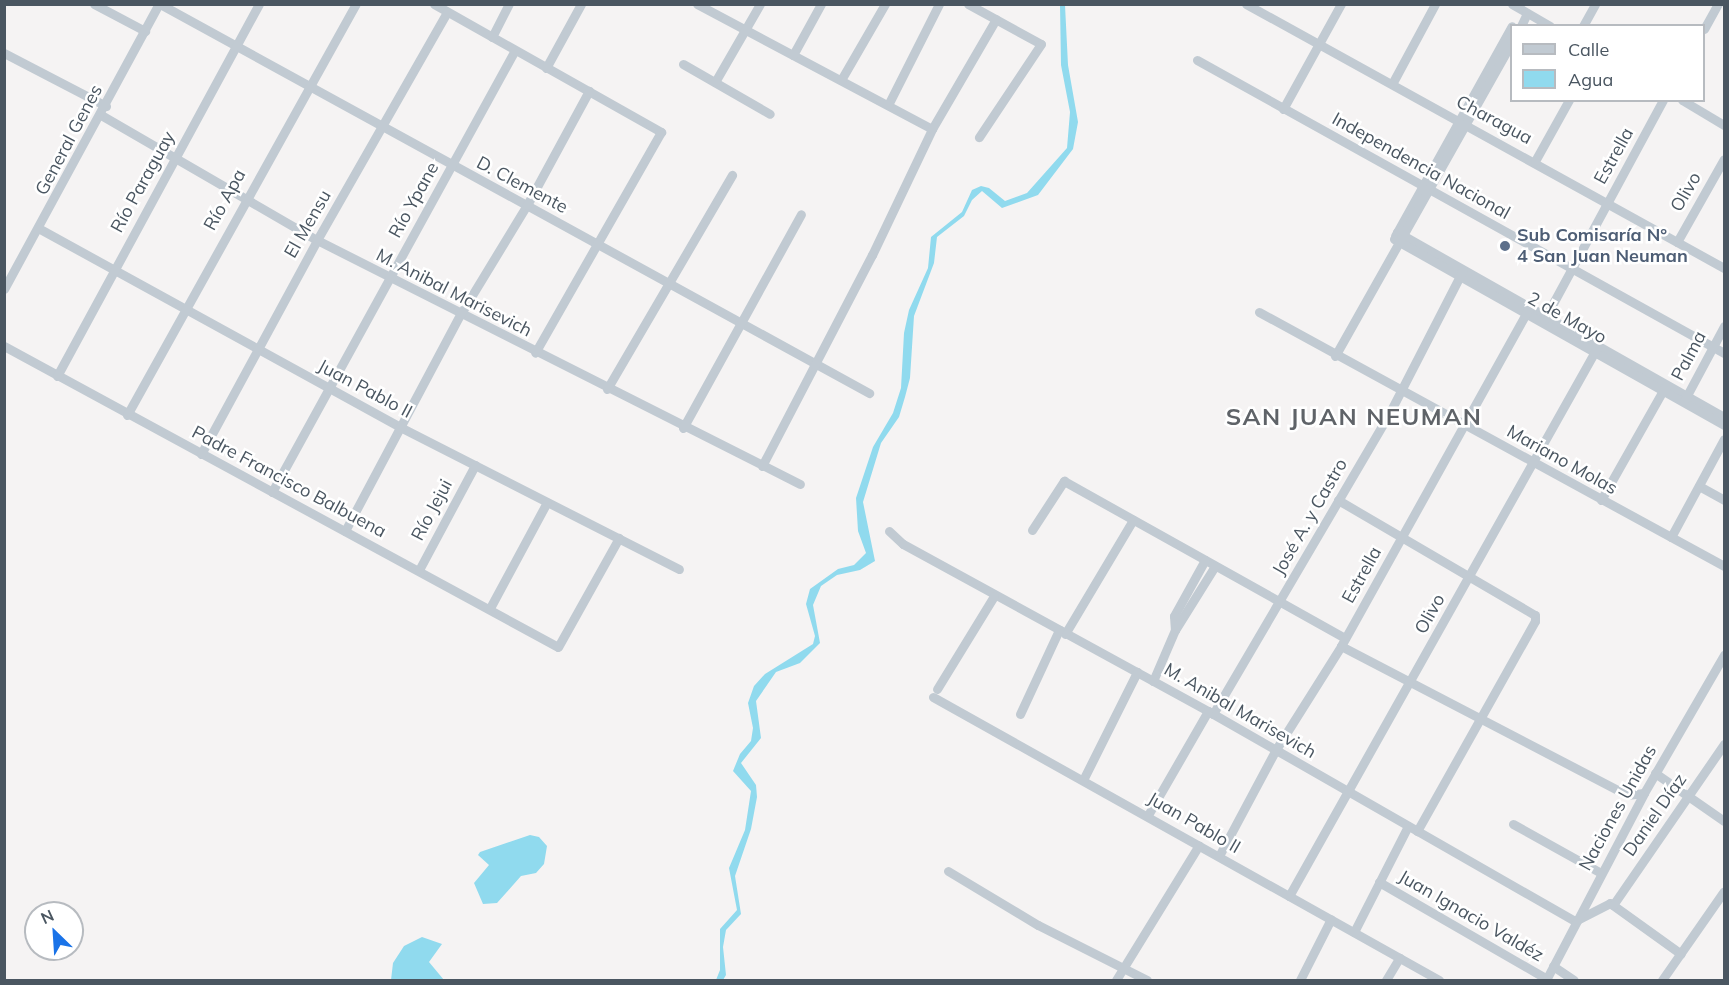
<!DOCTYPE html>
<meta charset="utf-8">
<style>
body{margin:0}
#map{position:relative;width:1729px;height:985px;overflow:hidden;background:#f5f3f3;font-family:Mulish,sans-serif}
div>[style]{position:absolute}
.water>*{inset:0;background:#90daee}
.minor>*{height:9px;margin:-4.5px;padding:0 4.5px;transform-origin:4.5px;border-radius:4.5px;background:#c1cad2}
.dots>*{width:16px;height:16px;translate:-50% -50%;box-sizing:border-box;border:3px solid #fff;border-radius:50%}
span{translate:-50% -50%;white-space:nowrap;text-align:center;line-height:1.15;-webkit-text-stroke:5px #fff;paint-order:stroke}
.street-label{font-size:18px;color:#4a5661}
.service-label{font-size:18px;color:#4e5e75;font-weight:700}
.left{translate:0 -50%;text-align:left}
.district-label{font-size:24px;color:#5f6368;font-weight:700;letter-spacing:1.5px}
.frame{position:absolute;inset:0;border:6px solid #4a5661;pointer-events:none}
.legend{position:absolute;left:1510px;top:24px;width:195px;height:78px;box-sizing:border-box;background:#fff;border:2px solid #b7bbc0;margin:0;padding:8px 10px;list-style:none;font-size:18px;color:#4a5661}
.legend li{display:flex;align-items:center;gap:12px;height:30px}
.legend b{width:30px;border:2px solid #b7bbc0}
.north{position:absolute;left:24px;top:901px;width:60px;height:60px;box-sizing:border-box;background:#fff;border:2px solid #b7bbc0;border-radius:50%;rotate:335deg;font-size:16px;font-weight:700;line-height:24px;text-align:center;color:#4a5661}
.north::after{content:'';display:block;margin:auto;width:21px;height:27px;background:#1a73e8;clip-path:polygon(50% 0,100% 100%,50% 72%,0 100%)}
</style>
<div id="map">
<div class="water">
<i style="clip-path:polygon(1060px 5px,1065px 5px,1068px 65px,1078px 122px,1073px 149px,1038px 195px,1002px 208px,982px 191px,972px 200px,964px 216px,937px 237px,934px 263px,914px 316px,910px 378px,905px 397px,899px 417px,881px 443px,863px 502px,875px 561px,860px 570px,837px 575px,821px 586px,813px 605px,820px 643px,800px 663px,776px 672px,756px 701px,761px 738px,741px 763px,756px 785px,757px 797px,751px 829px,735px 876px,741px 914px,726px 930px,723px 947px,726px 975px,723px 980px,716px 980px,720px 970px,720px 929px,737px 910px,729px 868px,745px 830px,751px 791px,733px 771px,740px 754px,751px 741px,753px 728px,748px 703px,754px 686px,765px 674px,813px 644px,815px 636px,806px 604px,810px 589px,838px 569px,854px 565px,866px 553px,858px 531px,856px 498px,873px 447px,893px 413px,901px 388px,904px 333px,909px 310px,928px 268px,931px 237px,962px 212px,972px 190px,981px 186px,989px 188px,1005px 201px,1027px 193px,1067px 148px,1070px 112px,1061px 65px)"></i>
<i style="clip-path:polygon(530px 835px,539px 837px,547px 846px,544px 864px,536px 873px,521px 876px,497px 903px,483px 904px,474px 883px,489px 865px,478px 855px,480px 852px)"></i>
<i style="clip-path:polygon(422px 937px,442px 944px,429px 962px,444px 980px,391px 980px,393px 963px,404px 946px)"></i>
</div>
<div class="minor">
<i style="left:94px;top:4px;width:58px;rotate:27.9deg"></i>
<i style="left:160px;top:4px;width:809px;rotate:28.75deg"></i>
<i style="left:434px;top:4px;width:261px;rotate:29.4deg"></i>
<i style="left:661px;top:132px;width:254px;rotate:119.7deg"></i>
<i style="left:697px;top:4px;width:266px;rotate:28deg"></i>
<i style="left:968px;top:4px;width:83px;rotate:28.7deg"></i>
<i style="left:1041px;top:44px;width:112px;rotate:123.7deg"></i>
<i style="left:1246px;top:4px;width:546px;rotate:28.91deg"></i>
<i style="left:1512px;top:4px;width:44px;rotate:30.1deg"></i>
<i style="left:1521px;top:26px;width:14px;rotate:-65deg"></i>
<i style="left:1583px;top:26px;width:25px;rotate:-61deg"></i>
<i style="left:1704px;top:29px;width:29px;rotate:-61deg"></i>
<i style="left:492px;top:37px;width:37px;rotate:-63deg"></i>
<i style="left:4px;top:53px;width:115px;rotate:27.5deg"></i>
<i style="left:793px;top:55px;width:58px;rotate:-61.2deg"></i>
<i style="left:1197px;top:60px;width:603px;rotate:29.07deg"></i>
<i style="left:683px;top:64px;width:100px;rotate:29.9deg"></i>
<i style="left:546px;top:68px;width:73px;rotate:-61.3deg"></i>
<i style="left:841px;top:80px;width:88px;rotate:-59.9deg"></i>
<i style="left:715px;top:82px;width:90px;rotate:-60deg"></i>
<i style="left:1392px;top:84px;width:91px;rotate:-61.7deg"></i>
<i style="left:1682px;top:100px;width:49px;rotate:30.8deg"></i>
<i style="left:888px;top:105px;width:113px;rotate:-63.2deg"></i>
<i style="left:1283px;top:109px;width:120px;rotate:-61.1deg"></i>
<i style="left:101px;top:115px;width:250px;rotate:30.1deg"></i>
<i style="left:317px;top:240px;width:541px;rotate:26.8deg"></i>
<i style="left:1535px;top:161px;width:70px;rotate:-60.9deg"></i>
<i style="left:40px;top:229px;width:411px;rotate:28.8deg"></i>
<i style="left:400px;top:427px;width:313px;rotate:27deg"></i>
<i style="left:1397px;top:232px;width:376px;rotate:29.5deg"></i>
<i style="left:1395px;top:236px;width:240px;rotate:-60.9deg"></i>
<i style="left:1394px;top:239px;width:379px;rotate:29.4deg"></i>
<i style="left:1677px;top:242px;width:95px;rotate:-60.5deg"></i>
<i style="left:4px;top:289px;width:324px;rotate:-61.5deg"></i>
<i style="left:1259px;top:312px;width:530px;rotate:28.64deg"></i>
<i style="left:1544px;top:320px;width:250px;rotate:-61.6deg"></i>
<i style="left:4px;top:346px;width:630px;rotate:28.52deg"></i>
<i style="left:558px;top:647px;width:125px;rotate:-60.8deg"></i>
<i style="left:1335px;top:356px;width:360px;rotate:-60.6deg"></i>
<i style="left:57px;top:376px;width:423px;rotate:-61.5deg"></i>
<i style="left:607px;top:389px;width:248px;rotate:-59.7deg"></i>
<i style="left:1684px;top:401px;width:85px;rotate:-61.9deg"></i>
<i style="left:127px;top:415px;width:470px;rotate:-60.9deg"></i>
<i style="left:683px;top:428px;width:244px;rotate:-61.1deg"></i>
<i style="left:201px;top:454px;width:243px;rotate:-61.5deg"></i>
<i style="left:317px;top:240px;width:262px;rotate:-60.3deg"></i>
<i style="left:762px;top:466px;width:238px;rotate:-62.5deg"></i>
<i style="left:872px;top:255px;width:140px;rotate:-64.5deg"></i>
<i style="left:932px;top:129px;width:127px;rotate:-59.8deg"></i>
<i style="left:1699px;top:486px;width:29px;rotate:29deg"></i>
<i style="left:272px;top:492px;width:504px;rotate:-61.2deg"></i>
<i style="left:1338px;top:500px;width:228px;rotate:30.3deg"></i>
<i style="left:1535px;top:615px;width:6px;rotate:90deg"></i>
<i style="left:1535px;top:621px;width:241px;rotate:119.3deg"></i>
<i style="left:1601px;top:500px;width:130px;rotate:-60.5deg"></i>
<i style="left:1032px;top:530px;width:59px;rotate:-56.9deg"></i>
<i style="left:1064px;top:481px;width:322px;rotate:29.2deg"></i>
<i style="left:345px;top:531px;width:245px;rotate:-62deg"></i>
<i style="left:460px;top:315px;width:129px;rotate:-58.7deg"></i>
<i style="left:527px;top:205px;width:130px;rotate:-61.5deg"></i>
<i style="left:889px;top:531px;width:19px;rotate:43deg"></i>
<i style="left:903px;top:544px;width:348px;rotate:28.7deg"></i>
<i style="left:1208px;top:711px;width:423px;rotate:29.8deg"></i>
<i style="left:1575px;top:921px;width:39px;rotate:-27deg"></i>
<i style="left:1610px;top:903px;width:87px;rotate:35.7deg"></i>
<i style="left:1671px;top:537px;width:111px;rotate:-61.6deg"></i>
<i style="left:1205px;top:560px;width:64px;rotate:119deg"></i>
<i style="left:1174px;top:616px;width:14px;rotate:86deg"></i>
<i style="left:1175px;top:630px;width:75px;rotate:-58deg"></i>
<i style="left:419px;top:570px;width:119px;rotate:-61.9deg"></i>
<i style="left:490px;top:608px;width:120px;rotate:-61.7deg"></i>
<i style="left:1065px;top:634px;width:133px;rotate:-59.2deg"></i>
<i style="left:1341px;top:646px;width:322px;rotate:27.5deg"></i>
<i style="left:1627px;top:795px;width:17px;rotate:-7deg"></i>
<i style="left:1153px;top:681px;width:56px;rotate:-66.7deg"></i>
<i style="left:937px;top:689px;width:109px;rotate:-58.5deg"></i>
<i style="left:933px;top:697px;width:580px;rotate:29.22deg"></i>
<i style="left:1020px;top:714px;width:93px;rotate:-65.1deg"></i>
<i style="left:1213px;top:714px;width:346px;rotate:-59.6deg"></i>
<i style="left:1388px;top:416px;width:164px;rotate:-62.8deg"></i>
<i style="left:1655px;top:773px;width:84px;rotate:34.8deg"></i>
<i style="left:1083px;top:780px;width:121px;rotate:-63.4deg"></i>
<i style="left:1148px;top:815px;width:120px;rotate:-60deg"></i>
<i style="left:1513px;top:824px;width:101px;rotate:29.1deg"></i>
<i style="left:1219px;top:856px;width:119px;rotate:-61.9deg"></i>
<i style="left:1275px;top:751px;width:124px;rotate:-57.8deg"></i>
<i style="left:1341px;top:646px;width:388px;rotate:-60.9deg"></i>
<i style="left:948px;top:871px;width:105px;rotate:31deg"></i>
<i style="left:1038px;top:925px;width:122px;rotate:26.8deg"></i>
<i style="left:1379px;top:882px;width:194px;rotate:30deg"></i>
<i style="left:1289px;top:896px;width:631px;rotate:-60.67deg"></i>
<i style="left:1613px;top:905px;width:196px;rotate:-55.4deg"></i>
<i style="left:1354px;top:932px;width:119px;rotate:-63deg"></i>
<i style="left:1553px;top:966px;width:25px;rotate:34deg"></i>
<i style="left:1116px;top:980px;width:158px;rotate:-58.4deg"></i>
<i style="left:1300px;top:980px;width:68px;rotate:-63.1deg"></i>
<i style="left:1386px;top:980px;width:26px;rotate:-59deg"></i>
<i style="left:1546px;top:980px;width:211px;rotate:-62.3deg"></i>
<i style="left:1644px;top:793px;width:160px;rotate:-59.9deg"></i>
<i style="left:1662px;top:980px;width:108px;rotate:-55.1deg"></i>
</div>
<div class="dots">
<i style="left:1505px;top:246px;background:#5c6f8a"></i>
</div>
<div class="street-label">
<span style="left:1494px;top:120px;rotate:28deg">Charagua</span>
<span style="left:69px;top:140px;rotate:-62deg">General Genes</span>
<span style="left:1614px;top:156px;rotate:-61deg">Estrella</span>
<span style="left:1421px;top:166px;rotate:29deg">Independencia Nacional</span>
<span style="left:143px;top:182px;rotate:-61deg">Río Paraguay</span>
<span style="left:522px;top:185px;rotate:28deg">D. Clemente</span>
<span style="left:1686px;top:192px;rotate:-60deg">Olivo</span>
<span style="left:225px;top:200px;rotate:-61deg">Río Apa</span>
<span style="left:414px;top:200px;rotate:-61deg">Río Ypane</span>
<span style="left:308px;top:224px;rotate:-60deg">El Mensu</span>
<span style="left:454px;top:293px;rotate:27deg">M. Anibal Marisevich</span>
<span style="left:1567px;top:318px;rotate:29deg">2 de Mayo</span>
<span style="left:1689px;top:356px;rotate:-62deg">Palma</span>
<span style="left:365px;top:389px;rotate:28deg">Juan Pablo II</span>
<span style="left:1562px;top:460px;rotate:29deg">Mariano Molas</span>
<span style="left:289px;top:482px;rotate:28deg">Padre Francisco Balbuena</span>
<span style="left:432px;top:510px;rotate:-62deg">Río Jejui</span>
<span style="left:1310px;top:517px;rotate:-60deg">José A. y Castro</span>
<span style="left:1362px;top:575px;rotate:-61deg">Estrella</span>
<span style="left:1430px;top:614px;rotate:-61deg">Olivo</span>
<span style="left:1240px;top:711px;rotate:30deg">M. Anibal Marisevich</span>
<span style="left:1618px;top:808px;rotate:-61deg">Naciones Unidas</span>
<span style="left:1655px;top:815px;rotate:-55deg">Daniel Díaz</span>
<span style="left:1194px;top:823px;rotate:30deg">Juan Pablo II</span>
<span style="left:1471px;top:916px;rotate:30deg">Juan Ignacio Valdéz</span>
</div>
<div class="service-label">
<span class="left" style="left:1517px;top:246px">Sub Comisaría N°<br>4 San Juan Neuman</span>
</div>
<div class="district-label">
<span style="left:1354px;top:417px">SAN JUAN NEUMAN</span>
</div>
<div class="frame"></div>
<ul class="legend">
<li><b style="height:8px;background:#c1cad2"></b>Calle</li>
<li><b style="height:16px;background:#90daee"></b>Agua</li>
</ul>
<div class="north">N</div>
</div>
